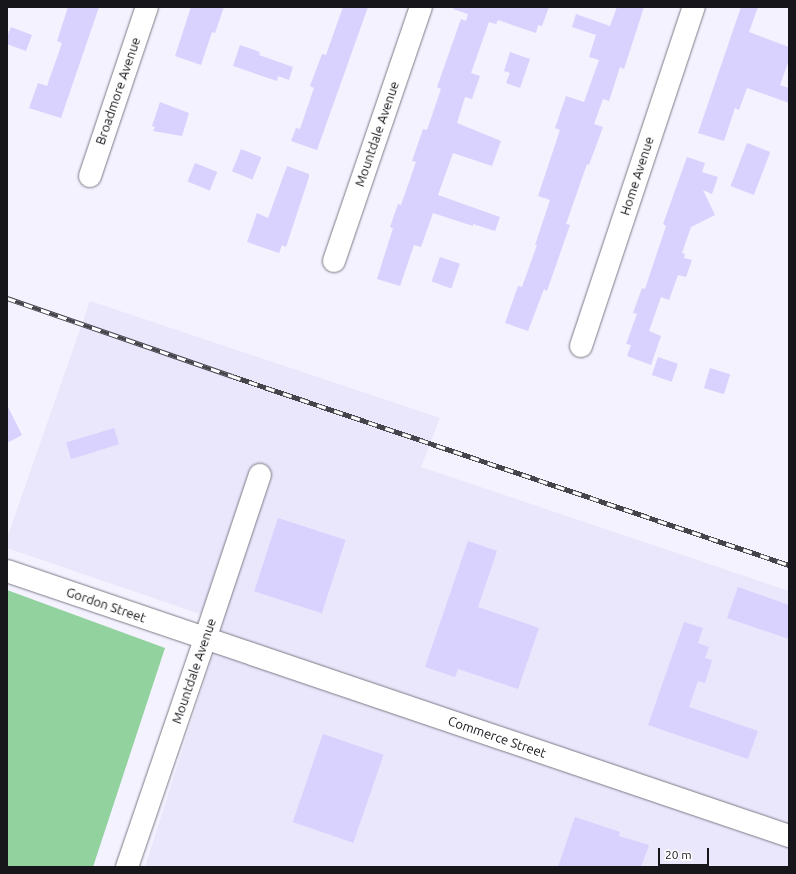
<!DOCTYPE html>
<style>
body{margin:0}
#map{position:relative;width:796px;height:874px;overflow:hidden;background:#f4f2ff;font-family:Ubuntu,sans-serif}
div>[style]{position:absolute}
.built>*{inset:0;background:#eae6fb}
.green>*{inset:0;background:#92d29e}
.building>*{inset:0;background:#d9d1fe;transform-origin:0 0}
.roads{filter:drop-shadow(0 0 1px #7c7a86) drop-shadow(0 0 1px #7c7a86)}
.minor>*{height:22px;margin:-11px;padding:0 11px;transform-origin:11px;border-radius:11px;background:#fff}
.rail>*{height:4.5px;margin-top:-2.25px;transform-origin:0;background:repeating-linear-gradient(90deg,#fff 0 9px,#45444b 0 18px);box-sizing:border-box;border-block:1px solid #45444b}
span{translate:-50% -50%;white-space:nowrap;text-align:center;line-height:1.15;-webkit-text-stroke:3.5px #fff;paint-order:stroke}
.street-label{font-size:13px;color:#17161b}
.frame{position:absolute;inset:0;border:8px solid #17161b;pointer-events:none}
.scale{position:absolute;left:658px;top:848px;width:51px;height:18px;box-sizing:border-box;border:2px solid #17161b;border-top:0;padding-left:5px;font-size:12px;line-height:14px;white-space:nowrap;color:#17161b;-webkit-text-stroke:3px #fff;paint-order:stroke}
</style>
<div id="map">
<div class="built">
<i style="clip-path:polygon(90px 301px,440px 418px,421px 467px,789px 591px,789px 867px,145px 867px,225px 616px,205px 609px,203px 615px,7px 548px,7px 538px)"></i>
</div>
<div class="green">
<i style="clip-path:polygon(7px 590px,165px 648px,93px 867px,7px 867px)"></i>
</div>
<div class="building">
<i style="clip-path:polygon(68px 7px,99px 7px,61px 118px,29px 108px,38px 83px,47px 86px,62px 43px,57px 41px)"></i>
<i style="clip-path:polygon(191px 7px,224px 7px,215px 33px,212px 32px,201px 65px,175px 56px)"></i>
<i style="clip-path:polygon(343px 7px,368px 7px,317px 150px,291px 141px,296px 128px,300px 129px,314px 88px,310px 86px,322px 54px,326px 55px)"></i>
<i style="clip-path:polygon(454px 7px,549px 7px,542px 26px,538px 25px,536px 33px,498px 20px,496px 24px,489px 22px,471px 73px,480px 76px,472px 99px,465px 97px,457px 123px,501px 141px,492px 166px,453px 153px,438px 195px,500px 217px,495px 231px,473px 224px,473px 226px,433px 213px,421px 247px,414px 245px,400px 286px,377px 279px,393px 228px,390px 227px,398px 204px,401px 205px,416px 162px,412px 161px,423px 129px,427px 130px,441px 89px,437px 87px,461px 19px,466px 21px,468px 14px,453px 9px)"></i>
<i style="clip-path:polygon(617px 7px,644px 7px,624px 69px,620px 67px,609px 101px,603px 99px,594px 124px,603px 127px,589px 165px,587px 164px,572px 207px,566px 224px,570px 225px,547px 291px,544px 289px,528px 331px,505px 323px,518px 286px,522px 287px,537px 245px,535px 245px,550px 200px,538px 196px,560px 130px,555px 128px,566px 96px,584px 102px,599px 60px,589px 57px,596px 35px,572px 27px,576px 14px,610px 26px)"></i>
<i style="clip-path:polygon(741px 7px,758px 7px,749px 32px,789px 47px,789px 60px,780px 85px,789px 88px,789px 103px,747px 88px,739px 110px,735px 108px,724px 141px,698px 133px)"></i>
<i style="clip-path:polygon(11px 27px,32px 35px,26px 51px,7px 44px,7px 37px)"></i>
<i style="clip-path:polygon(240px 45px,260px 52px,259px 55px,293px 67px,289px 80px,278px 76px,277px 81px,233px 66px)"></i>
<i style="clip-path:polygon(510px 52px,530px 59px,520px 88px,506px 83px,510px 73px,504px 71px)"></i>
<i style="clip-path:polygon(160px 102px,189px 113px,182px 136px,153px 131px,155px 127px,152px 126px)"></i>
<i style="left:747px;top:143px;width:25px;height:46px;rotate:21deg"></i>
<i style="left:241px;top:149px;width:22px;height:24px;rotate:22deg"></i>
<i style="clip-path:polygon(687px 157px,705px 163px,702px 172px,718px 177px,712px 194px,703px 190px,715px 215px,691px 227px,682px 253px,685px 254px,684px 258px,692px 260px,686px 277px,678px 275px,669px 300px,661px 297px,649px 331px,661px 336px,651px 365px,627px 356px,631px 345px,626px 344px,637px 314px,633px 313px,642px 288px,645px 289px,666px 226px,663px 224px)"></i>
<i style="left:195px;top:163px;width:24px;height:20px;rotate:22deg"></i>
<i style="clip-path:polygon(287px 166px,309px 174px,309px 177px,286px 247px,282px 245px,279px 253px,247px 242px,257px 213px,268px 218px)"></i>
<i style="left:440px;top:257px;width:21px;height:26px;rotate:19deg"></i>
<i style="left:658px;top:357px;width:21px;height:19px;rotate:19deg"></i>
<i style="left:710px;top:368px;width:21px;height:21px;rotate:17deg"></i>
<i style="clip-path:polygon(7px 405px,22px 435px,7px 443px)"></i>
<i style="left:114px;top:428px;width:17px;height:50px;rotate:73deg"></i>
<i style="left:278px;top:518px;width:71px;height:77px;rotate:18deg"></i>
<i style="clip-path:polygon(468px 541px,497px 551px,478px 607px,539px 628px,518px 689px,458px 669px,455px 677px,425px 667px)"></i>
<i style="clip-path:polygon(738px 587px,789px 605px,789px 639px,727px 618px)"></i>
<i style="clip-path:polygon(684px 622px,703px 628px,698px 643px,709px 647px,705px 658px,712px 660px,705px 683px,698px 681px,689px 707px,758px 731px,748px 759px,648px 725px)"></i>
<i style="left:323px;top:734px;width:64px;height:93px;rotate:19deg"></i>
<i style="clip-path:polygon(575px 817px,620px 832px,619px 836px,649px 845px,641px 867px,558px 867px)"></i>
</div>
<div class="roads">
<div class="minor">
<i style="left:90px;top:176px;width:178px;rotate:-71.4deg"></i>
<i style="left:334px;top:261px;width:268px;rotate:-71.1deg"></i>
<i style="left:581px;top:346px;width:357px;rotate:-71.6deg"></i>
<i style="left:7px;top:571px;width:826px;rotate:18.72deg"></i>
<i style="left:127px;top:867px;width:241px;rotate:-71.1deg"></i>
<i style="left:205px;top:639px;width:173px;rotate:-71.5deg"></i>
</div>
</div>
<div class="rail">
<i style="left:7px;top:298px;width:238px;rotate:19.1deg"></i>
<i style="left:232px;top:376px;width:588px;rotate:18.74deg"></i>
</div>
<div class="street-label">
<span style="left:118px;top:91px;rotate:-71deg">Broadmore Avenue</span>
<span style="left:377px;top:134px;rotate:-71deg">Mountdale Avenue</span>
<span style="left:637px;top:176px;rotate:-72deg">Home Avenue</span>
<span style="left:106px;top:605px;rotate:19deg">Gordon Street</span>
<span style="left:194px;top:671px;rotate:-71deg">Mountdale Avenue</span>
<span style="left:497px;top:737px;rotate:19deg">Commerce Street</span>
</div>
<div class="frame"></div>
<div class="scale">20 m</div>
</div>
